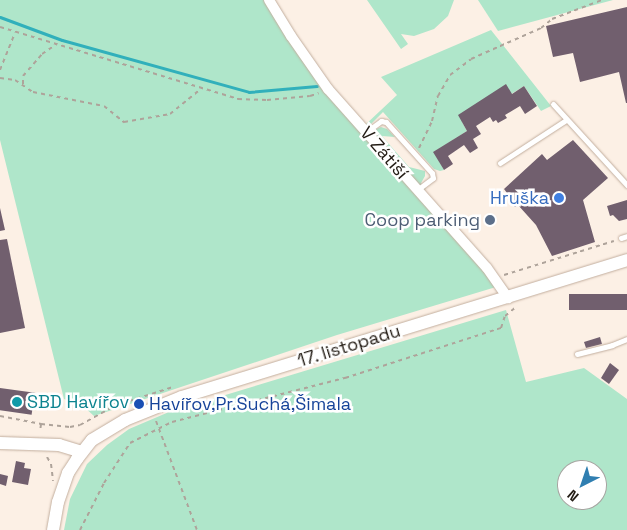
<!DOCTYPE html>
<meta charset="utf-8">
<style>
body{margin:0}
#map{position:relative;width:627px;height:530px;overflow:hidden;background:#fcf0e5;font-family:"Space Grotesk",sans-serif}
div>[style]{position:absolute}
.green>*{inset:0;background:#afe6ca}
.stream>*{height:3px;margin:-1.5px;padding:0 1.5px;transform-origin:1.5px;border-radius:1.5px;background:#31b0bb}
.building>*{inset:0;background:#715f6e;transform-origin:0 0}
.path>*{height:2px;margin-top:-1px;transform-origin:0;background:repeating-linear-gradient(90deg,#aea39a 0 4px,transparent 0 8px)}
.roads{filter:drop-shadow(0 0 1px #c2ae9e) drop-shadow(0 0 1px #c2ae9e)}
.service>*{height:5px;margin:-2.5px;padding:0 2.5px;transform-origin:2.5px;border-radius:2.5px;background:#fff}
.minor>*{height:10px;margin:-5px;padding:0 5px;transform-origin:5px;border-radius:5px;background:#fff}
.tertiary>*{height:12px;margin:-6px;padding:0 6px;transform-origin:6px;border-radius:6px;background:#fff}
.dots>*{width:14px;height:14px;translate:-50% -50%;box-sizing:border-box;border:2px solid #fff;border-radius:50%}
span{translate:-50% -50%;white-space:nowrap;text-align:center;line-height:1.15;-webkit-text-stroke:5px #fff;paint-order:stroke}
.street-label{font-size:18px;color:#221b14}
.shop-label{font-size:18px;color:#366cbe}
.right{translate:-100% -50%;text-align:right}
.service-label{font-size:18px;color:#4e5e75}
.culture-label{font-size:18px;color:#0d838f}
.left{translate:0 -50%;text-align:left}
.transit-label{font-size:18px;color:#164399}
.north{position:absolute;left:557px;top:460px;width:50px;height:50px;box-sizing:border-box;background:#fff;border:1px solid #a7a4a1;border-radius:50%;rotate:221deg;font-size:14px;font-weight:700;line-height:20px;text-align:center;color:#221b14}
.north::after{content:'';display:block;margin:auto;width:18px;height:22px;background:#307fb1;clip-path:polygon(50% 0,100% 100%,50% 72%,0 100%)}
</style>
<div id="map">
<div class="green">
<i style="clip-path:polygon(0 0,271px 0,333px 89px,364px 126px,397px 95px,381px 77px,491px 30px,551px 106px,541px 111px,524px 86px,497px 103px,495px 101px,462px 122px,467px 131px,434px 152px,444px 170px,440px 171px,434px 169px,383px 112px,370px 125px,374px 130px,381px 127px,387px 129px,395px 137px,382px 136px,409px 167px,425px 171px,425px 176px,421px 183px,426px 188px,421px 192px,496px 287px,337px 335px,94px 416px,83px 406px,64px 399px,0 140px)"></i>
<i style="clip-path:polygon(367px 0,454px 0,448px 16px,434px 29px,414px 36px,401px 34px,408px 44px,401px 49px)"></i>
<i style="clip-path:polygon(478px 0,613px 0,498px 31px)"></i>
<i style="clip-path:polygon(evenodd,506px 310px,526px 382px,584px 368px,627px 399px,627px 530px,64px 530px,70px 499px,87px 464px,107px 445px,129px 429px,169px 412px,506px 310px,567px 470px,597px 470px,597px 500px,567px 500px,567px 470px)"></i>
</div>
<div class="stream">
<i style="left:0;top:17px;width:66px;rotate:20.4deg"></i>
<i style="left:62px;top:40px;width:194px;rotate:15.5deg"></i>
<i style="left:249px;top:92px;width:68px;rotate:-5deg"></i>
</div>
<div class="building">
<i style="clip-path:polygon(627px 7px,627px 103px,626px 103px,619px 72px,580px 82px,573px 53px,553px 57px,546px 26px)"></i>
<i style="clip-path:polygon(506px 84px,512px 94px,524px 86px,537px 106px,525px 114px,520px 106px,505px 115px,507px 118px,498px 123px,496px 120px,493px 122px,490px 117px,476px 126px,481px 134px,473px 139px,478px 148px,470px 153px,464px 145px,448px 156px,453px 164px,444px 170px,433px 152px,467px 131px,458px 115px)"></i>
<i style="clip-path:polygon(573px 140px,608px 178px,583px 200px,595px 242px,552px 256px,536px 225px,518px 205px,515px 207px,508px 199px,510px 197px,504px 189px,542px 154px,547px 160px)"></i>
<i style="clip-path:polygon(627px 200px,627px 219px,619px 221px,613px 215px,610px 216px,607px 206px)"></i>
<i style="clip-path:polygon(0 208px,5px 230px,0 231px)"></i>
<i style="clip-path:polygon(7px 239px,25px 328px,0 333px,0 240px)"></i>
<i style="left:627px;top:294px;width:16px;height:58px;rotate:90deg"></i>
<i style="clip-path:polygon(600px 337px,602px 344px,586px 348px,584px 342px)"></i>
<i style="clip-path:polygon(610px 363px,619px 370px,609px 384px,601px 378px)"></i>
<i style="left:0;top:388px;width:35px;height:22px;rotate:8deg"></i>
<i style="clip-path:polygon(16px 461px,25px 463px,24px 468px,31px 469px,28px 485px,12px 482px)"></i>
<i style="clip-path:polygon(0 474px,8px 476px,6px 486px,0 484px)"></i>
</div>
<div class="path">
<i style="left:0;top:27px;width:249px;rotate:16.8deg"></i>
<i style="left:238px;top:99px;width:29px;rotate:2deg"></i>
<i style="left:267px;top:100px;width:43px;rotate:-5.3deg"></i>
<i style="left:310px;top:96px;width:9px;rotate:-18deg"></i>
<i style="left:0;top:70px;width:40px;rotate:-68deg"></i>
<i style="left:0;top:78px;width:15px;rotate:8deg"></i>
<i style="left:15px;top:80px;width:22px;rotate:34deg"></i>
<i style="left:33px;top:92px;width:72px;rotate:11.2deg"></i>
<i style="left:104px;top:106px;width:26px;rotate:39deg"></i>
<i style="left:124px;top:122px;width:47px;rotate:-9.9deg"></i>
<i style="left:170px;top:114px;width:41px;rotate:-39.1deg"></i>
<i style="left:23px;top:84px;width:8px;rotate:-90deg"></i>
<i style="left:23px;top:76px;width:29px;rotate:-49deg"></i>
<i style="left:42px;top:54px;width:18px;rotate:-34deg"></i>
<i style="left:419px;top:148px;width:30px;rotate:-64deg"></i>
<i style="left:432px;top:121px;width:26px;rotate:-77deg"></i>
<i style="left:438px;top:96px;width:24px;rotate:-60deg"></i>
<i style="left:450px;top:75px;width:26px;rotate:-37deg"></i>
<i style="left:471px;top:59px;width:77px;rotate:-23.9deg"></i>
<i style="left:541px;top:28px;width:14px;rotate:-39deg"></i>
<i style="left:552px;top:19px;width:53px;rotate:-20.8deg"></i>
<i style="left:504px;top:275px;width:115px;rotate:-17.2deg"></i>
<i style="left:0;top:416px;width:42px;rotate:11deg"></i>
<i style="left:41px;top:424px;width:8px;rotate:97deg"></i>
<i style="left:156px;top:421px;width:116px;rotate:69.4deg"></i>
<i style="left:41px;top:424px;width:29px;rotate:6deg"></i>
<i style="left:70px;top:427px;width:10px;rotate:-11deg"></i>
<i style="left:80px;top:425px;width:39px;rotate:-29deg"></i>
<i style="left:114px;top:406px;width:62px;rotate:-17.9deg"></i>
<i style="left:47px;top:457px;width:8px;rotate:60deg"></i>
<i style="left:51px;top:464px;width:17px;rotate:83deg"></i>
<i style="left:80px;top:530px;width:53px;rotate:-62.9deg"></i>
<i style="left:104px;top:483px;width:48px;rotate:-57deg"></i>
<i style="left:130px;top:443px;width:47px;rotate:-26.6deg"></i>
<i style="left:172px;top:422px;width:179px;rotate:-14.3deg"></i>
<i style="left:345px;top:378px;width:164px;rotate:-17.8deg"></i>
<i style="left:501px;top:328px;width:13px;rotate:-72deg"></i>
<i style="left:505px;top:316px;width:13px;rotate:-39deg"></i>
</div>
<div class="roads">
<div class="service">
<i style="left:553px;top:104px;width:110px;rotate:47.6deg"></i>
<i style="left:366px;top:132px;width:19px;rotate:-36deg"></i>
<i style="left:381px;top:121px;width:5px;rotate:11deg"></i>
<i style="left:386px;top:122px;width:69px;rotate:48deg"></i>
<i style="left:432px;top:173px;width:5px;rotate:79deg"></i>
<i style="left:433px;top:178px;width:20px;rotate:143deg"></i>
<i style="left:500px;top:163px;width:79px;rotate:-33.1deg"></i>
<i style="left:621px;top:238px;width:6px;rotate:-18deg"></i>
<i style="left:577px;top:354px;width:36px;rotate:-14deg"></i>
<i style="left:612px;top:345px;width:16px;rotate:-22deg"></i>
</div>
<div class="minor">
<i style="left:269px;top:0;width:42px;rotate:58.6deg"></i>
<i style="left:291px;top:36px;width:65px;rotate:55.1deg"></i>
<i style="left:328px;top:89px;width:239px;rotate:48.4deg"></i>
<i style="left:487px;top:268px;width:37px;rotate:55deg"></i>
</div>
<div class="tertiary">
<i style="left:0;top:443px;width:59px;rotate:1.9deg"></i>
<i style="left:59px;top:445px;width:24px;rotate:17deg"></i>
<i style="left:53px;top:530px;width:28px;rotate:-80deg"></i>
<i style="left:58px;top:502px;width:31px;rotate:-71deg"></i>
<i style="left:68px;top:473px;width:17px;rotate:-57deg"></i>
<i style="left:77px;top:459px;width:24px;rotate:-52deg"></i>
<i style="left:92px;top:440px;width:39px;rotate:-31deg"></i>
<i style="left:125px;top:420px;width:61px;rotate:-22deg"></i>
<i style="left:182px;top:397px;width:466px;rotate:-17.1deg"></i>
</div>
</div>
<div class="dots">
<i style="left:559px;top:198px;background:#3f7fe0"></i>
<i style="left:490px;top:220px;background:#5c6f8a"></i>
<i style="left:17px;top:402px;background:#0f9aa8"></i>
<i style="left:139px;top:404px;background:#1a4fb4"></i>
</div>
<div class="street-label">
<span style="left:384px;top:153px;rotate:49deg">V Zátiší</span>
<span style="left:349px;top:346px;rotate:-17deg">17. listopadu</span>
</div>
<div class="shop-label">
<span class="right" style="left:549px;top:198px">Hruška</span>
</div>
<div class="service-label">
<span class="right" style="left:480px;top:220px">Coop parking</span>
</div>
<div class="culture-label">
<span class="left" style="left:27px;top:402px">SBD Havířov</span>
</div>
<div class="transit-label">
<span class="left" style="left:149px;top:404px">Havířov,Pr.Suchá,Šimala</span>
</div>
<div class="north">N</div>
</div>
